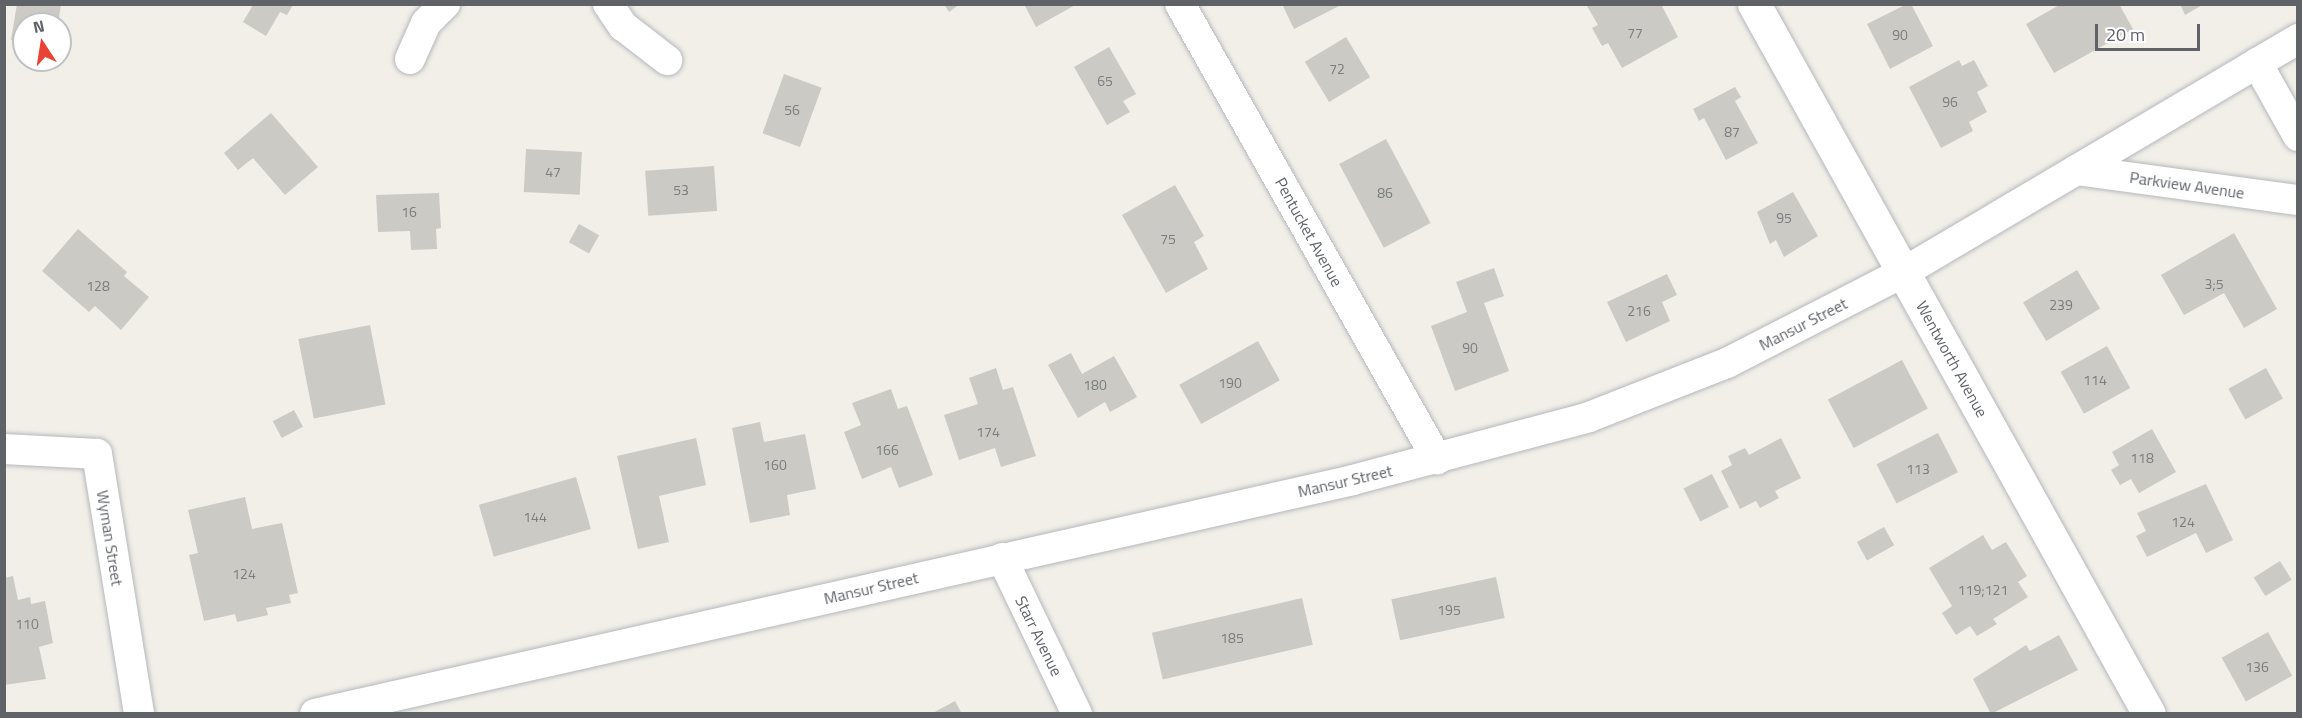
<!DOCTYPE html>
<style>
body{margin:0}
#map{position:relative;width:2302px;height:718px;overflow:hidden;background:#f1efe8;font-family:"Titillium Web",sans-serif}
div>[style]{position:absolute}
.building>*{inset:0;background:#cccac5;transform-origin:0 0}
.roads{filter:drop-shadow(0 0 2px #b5b8bc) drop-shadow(0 0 2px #b5b8bc)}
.minor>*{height:30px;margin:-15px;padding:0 15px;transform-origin:15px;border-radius:15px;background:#fff}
.tertiary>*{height:33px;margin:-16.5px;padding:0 16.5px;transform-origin:16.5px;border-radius:16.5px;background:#fff}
span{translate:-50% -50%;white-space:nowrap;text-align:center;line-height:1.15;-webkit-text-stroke:4.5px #fff;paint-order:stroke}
.number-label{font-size:14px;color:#7a7d7f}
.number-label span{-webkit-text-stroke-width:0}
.street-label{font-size:16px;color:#5f6368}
.frame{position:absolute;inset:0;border:6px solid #5f6368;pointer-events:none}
.north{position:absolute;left:12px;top:12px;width:60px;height:60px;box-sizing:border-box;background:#fff;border:2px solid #bfc1c3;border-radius:50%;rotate:348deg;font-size:16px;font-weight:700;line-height:24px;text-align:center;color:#5f6368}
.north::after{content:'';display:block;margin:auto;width:21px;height:27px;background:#ea4335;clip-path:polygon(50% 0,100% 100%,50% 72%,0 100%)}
.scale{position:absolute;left:2095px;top:24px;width:105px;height:27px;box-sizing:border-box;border:3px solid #5f6368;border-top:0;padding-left:8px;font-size:18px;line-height:21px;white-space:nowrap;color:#5f6368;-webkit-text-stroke:4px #fff;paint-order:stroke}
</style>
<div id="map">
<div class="building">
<i style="clip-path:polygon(17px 4px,61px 4px,58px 24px,24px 24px,24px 41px,11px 40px)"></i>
<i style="clip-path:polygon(944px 4px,960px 4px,949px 12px)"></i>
<i style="clip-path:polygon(1024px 4px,1077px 4px,1036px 27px)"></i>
<i style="clip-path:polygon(1282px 4px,1343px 4px,1294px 29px)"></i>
<i style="clip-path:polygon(1661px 4px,1678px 37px,1622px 68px,1608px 43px,1602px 46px,1592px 28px,1598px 25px,1587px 6px)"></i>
<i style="clip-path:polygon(1907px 4px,1911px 4px,1933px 46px,1890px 69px,1867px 24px)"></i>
<i style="clip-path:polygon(2061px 4px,2119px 4px,2133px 29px,2054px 73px,2026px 24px)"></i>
<i style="clip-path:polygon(2180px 4px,2204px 4px,2185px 15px)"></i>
<i style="clip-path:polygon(253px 5px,293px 5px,287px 15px,280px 12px,266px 36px,243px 22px)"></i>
<i style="left:1346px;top:37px;width:47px;height:48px;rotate:59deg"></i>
<i style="clip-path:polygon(1109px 47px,1136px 94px,1123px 101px,1130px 112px,1107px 125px,1074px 67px)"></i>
<i style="clip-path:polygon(1959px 60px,1962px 66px,1974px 60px,1988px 86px,1977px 92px,1987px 112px,1969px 122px,1973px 131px,1941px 148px,1909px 87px)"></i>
<i style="left:784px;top:74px;width:40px;height:63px;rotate:20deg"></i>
<i style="clip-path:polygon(1735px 87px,1741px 97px,1735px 101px,1758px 143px,1726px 160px,1704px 118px,1699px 121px,1693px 109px)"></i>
<i style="clip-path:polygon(271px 113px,318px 167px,285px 195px,253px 158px,238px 170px,224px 153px)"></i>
<i style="left:1386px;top:139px;width:95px;height:53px;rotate:62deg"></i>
<i style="left:526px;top:149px;width:56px;height:43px;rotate:3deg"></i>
<i style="left:714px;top:166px;width:45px;height:69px;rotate:86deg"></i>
<i style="clip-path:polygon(1175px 185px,1204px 236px,1194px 242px,1208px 269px,1166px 293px,1122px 215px)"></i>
<i style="clip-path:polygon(1793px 192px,1818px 236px,1784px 257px,1776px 240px,1770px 244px,1757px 212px)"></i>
<i style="clip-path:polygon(439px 193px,441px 228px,436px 229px,437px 249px,411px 250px,410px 231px,378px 232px,376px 195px)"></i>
<i style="left:579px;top:224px;width:23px;height:21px;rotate:29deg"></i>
<i style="clip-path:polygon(78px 229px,127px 272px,124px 276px,149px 297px,121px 330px,95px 306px,89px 312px,42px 271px)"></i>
<i style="clip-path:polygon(2234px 233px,2277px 309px,2244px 328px,2224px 293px,2184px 315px,2161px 275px)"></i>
<i style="clip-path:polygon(1494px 268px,1504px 296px,1484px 303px,1509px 371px,1455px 391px,1431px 326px,1467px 312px,1456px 282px)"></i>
<i style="left:2077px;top:270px;width:45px;height:63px;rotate:59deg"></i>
<i style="clip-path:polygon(1667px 274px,1677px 295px,1662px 302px,1670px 321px,1626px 342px,1607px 302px)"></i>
<i style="left:370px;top:325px;width:81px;height:73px;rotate:79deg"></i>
<i style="left:1258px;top:341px;width:45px;height:90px;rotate:61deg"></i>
<i style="left:2107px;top:346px;width:48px;height:53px;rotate:61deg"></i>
<i style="clip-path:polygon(1071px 353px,1082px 374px,1114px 356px,1137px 397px,1110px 412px,1105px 402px,1078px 418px,1048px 365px)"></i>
<i style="left:1902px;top:360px;width:55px;height:84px;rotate:62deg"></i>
<i style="clip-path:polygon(996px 368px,1003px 390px,1013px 387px,1036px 456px,1001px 467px,995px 448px,959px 460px,944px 415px,978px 404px,969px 378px)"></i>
<i style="left:2266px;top:368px;width:35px;height:43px;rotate:61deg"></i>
<i style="clip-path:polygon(891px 389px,898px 409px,907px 406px,933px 475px,899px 488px,891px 467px,862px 479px,844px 432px,861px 425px,852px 403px)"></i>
<i style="left:294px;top:410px;width:19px;height:24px;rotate:62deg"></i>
<i style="clip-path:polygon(760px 422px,764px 442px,805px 434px,816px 489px,787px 495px,790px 515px,750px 523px,732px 428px)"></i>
<i style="clip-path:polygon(2152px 429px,2176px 472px,2139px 493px,2131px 479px,2120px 485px,2111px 470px,2119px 465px,2112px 452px)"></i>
<i style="left:1938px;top:433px;width:44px;height:69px;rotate:63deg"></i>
<i style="clip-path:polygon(696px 438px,706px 485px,659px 496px,669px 542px,638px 549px,617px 456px)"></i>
<i style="clip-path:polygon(1781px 438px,1801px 478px,1775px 491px,1779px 498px,1760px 508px,1756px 501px,1740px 509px,1721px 471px,1732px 465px,1728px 456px,1745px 448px,1749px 455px)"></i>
<i style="left:1712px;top:474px;width:37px;height:32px;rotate:63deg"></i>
<i style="left:576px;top:477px;width:54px;height:101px;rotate:74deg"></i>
<i style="clip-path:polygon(2206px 484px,2233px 540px,2206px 553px,2196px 533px,2147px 557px,2136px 536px,2146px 531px,2137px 513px)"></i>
<i style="clip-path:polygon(245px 497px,252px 529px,282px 523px,298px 593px,289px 595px,291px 603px,266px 608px,268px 615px,237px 622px,235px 614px,204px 621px,189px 555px,198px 553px,188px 510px)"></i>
<i style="left:1884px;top:527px;width:21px;height:31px;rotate:61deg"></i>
<i style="clip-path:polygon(1983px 535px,1992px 550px,2006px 542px,2027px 576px,2018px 582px,2028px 597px,1993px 619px,1997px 624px,1977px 636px,1970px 626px,1956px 635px,1942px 613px,1952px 606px,1929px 568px)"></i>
<i style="left:2280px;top:561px;width:22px;height:31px;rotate:58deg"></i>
<i style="clip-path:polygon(13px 576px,18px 600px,30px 597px,31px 604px,45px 601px,53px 643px,39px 647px,46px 679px,4px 685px,4px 578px)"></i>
<i style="left:1496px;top:577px;width:42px;height:107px;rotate:78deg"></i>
<i style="left:1302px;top:598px;width:48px;height:154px;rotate:77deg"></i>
<i style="left:2268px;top:632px;width:50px;height:53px;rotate:61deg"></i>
<i style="clip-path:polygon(2059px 635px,2078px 670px,1991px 714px,1973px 679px,2026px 645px,2030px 651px)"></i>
<i style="clip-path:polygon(955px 701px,962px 714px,931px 714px)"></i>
</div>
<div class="roads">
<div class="minor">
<i style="left:608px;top:4px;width:27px;rotate:56deg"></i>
<i style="left:623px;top:26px;width:56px;rotate:37.7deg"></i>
<i style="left:1180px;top:4px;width:523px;rotate:60.54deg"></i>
<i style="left:410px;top:59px;width:39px;rotate:-66deg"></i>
<i style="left:426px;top:23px;width:27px;rotate:-45deg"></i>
<i style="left:2257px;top:63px;width:84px;rotate:60.7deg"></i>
<i style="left:2076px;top:170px;width:224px;rotate:7.7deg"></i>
<i style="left:4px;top:449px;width:93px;rotate:3.1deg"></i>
<i style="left:97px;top:454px;width:263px;rotate:80.8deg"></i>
<i style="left:1002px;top:558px;width:173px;rotate:64.3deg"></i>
<i style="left:315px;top:714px;width:1064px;rotate:-12.7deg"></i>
<i style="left:1353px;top:480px;width:244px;rotate:-14.9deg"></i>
<i style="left:1589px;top:417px;width:148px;rotate:-21.4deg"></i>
<i style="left:1727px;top:363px;width:199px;rotate:-27.2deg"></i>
<i style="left:1904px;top:272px;width:458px;rotate:-30.6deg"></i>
</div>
<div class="tertiary">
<i style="left:1754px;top:4px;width:812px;rotate:60.91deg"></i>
</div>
</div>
<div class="number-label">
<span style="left:1635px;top:33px">77</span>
<span style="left:1900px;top:35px">90</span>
<span style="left:1337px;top:69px">72</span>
<span style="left:1105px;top:81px">65</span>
<span style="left:1950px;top:102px">96</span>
<span style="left:792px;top:110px">56</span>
<span style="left:1732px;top:132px">87</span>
<span style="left:553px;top:172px">47</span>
<span style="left:681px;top:190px">53</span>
<span style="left:1385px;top:193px">86</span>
<span style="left:409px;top:212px">16</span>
<span style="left:1784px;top:218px">95</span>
<span style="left:1168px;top:239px">75</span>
<span style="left:2214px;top:284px">3;5</span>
<span style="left:98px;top:286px">128</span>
<span style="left:2061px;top:305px">239</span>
<span style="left:1639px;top:311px">216</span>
<span style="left:1470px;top:348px">90</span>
<span style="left:2095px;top:380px">114</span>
<span style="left:1230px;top:383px">190</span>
<span style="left:1095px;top:385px">180</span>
<span style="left:988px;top:432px">174</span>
<span style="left:887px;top:450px">166</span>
<span style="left:2142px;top:458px">118</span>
<span style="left:775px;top:465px">160</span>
<span style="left:1918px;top:469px">113</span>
<span style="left:535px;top:517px">144</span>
<span style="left:2183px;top:522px">124</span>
<span style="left:244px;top:574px">124</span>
<span style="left:1983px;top:590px">119;121</span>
<span style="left:1449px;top:610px">195</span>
<span style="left:27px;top:624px">110</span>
<span style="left:1232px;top:638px">185</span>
<span style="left:2257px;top:667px">136</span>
</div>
<div class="street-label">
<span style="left:2187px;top:185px;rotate:8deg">Parkview Avenue</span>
<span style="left:1309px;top:232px;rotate:61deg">Pentucket Avenue</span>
<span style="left:1803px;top:324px;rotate:-27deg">Mansur Street</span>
<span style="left:1952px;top:359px;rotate:61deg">Wentworth Avenue</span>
<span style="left:1345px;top:481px;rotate:-13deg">Mansur Street</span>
<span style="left:110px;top:538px;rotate:81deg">Wyman Street</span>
<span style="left:871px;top:588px;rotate:-13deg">Mansur Street</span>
<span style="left:1039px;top:636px;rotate:64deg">Starr Avenue</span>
</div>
<div class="frame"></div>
<div class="north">N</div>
<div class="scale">20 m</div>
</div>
